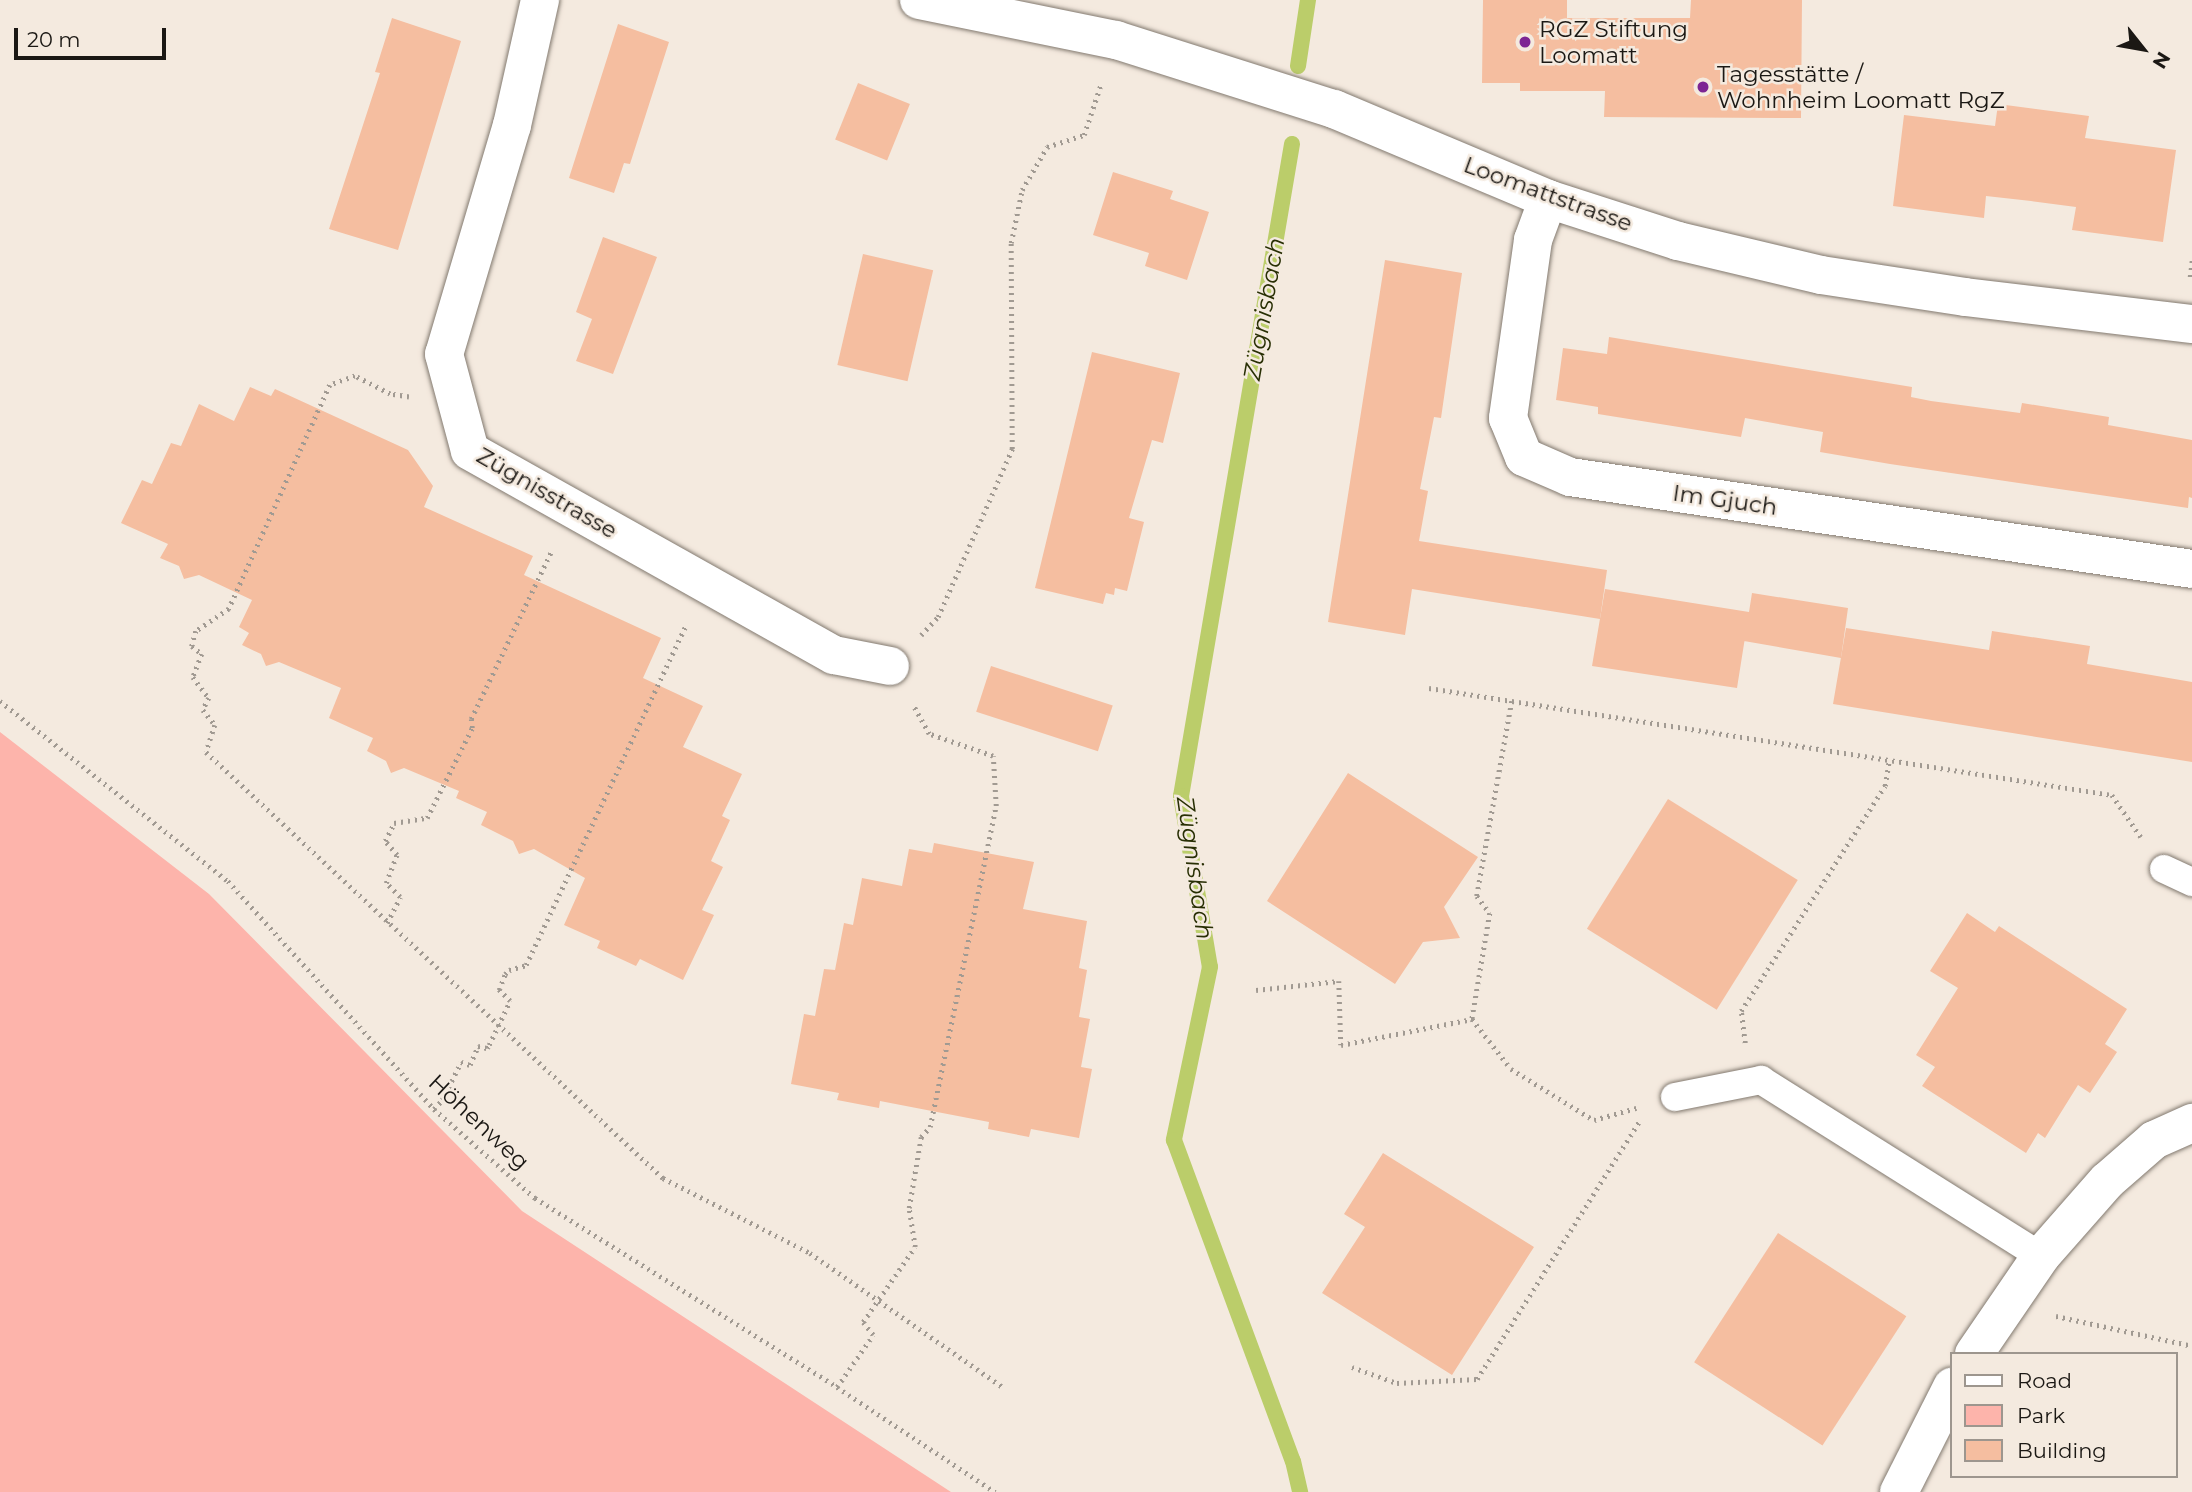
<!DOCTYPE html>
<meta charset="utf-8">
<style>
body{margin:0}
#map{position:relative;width:2192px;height:1492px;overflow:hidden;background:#f4eadf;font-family:Montserrat,sans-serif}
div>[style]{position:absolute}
.green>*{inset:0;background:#fdb4ab}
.stream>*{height:16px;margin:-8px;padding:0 8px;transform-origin:8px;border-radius:8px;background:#bbcd6a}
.building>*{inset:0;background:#f5bea0;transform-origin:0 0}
.path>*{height:4.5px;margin-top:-2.25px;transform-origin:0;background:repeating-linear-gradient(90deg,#a19a92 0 2px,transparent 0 7px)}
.roads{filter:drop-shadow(0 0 2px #82796f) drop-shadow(0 0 2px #82796f)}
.service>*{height:28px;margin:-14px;padding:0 14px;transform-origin:14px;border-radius:14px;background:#fff}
.minor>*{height:38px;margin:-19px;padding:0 19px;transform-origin:19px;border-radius:19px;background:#fff}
.dots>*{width:19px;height:19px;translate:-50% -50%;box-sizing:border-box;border:4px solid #f4eadf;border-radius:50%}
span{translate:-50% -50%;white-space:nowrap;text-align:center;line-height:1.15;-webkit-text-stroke:5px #f4eadf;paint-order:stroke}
.poi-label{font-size:23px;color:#1b1814}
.left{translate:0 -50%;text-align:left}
.street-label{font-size:23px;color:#1b1814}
.water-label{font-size:24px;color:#282f04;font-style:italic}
.legend{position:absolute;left:1950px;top:1352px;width:228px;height:126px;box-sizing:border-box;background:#f4eadf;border:2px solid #9d968e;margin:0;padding:9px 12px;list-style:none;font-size:21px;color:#1b1814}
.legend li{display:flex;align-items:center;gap:14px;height:35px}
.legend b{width:35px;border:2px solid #9d968e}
.north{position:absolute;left:2108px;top:14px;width:70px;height:70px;-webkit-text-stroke:5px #f4eadf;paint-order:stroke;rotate:121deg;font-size:19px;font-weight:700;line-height:28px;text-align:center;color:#1b1814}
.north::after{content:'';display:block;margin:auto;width:24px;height:32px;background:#1b1814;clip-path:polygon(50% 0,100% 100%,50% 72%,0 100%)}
.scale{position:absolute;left:14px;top:28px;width:152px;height:32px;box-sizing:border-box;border:4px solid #1b1814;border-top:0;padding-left:9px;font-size:21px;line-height:24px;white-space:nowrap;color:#1b1814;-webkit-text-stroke:5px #f4eadf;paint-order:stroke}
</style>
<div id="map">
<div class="green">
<i style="clip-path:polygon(0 732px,209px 894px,522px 1211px,951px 1492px,0 1492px)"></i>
</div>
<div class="stream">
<i style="left:1298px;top:66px;width:67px;rotate:-81.4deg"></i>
<i style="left:1292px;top:144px;width:661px;rotate:99.66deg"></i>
<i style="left:1181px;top:796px;width:173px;rotate:80.4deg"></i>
<i style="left:1210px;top:967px;width:177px;rotate:101.8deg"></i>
<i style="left:1174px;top:1140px;width:342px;rotate:69.7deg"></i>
<i style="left:1293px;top:1461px;width:32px;rotate:77deg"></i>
</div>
<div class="building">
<i style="clip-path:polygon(1483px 0,1567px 0,1567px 18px,1690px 18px,1691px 0,1802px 0,1801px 118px,1604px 117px,1605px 91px,1520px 91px,1520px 83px,1482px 83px)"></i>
<i style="clip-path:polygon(392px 18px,461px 41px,398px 250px,329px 229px,380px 73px,375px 72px)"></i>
<i style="clip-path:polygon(618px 24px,669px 42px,630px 164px,624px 163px,614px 193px,569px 178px)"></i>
<i style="left:858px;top:83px;width:56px;height:61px;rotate:22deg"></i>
<i style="clip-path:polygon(1998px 104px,2089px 116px,2085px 138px,2176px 150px,2163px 242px,2072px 230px,2076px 207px,2031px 201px,1986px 196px,1984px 218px,1893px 206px,1904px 115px,1995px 126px)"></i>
<i style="clip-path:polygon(1113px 172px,1173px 191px,1170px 199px,1209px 212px,1187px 280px,1145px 266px,1149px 253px,1093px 235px)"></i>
<i style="clip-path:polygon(603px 237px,657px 257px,613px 374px,576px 361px,592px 319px,576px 312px)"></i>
<i style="left:863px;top:254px;width:72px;height:114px;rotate:13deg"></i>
<i style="clip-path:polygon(1385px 260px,1462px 273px,1441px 418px,1434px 417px,1420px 489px,1428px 491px,1419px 541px,1607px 570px,1600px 619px,1412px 589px,1405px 635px,1328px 622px)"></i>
<i style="clip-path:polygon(1609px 337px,1912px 387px,1911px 397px,1931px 401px,2020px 413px,2022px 403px,2109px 417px,2108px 425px,2192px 440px,2192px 498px,2189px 497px,2188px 508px,1890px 464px,1820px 452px,1823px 432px,1745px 418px,1741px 437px,1598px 414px,1598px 407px,1556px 400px,1563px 348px,1607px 354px)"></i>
<i style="clip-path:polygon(1092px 352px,1180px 373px,1163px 443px,1152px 440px,1129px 518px,1144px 522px,1127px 591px,1115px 588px,1114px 595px,1106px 593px,1103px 604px,1035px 588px)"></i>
<i style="clip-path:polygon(250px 387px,271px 396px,275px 389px,408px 450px,433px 486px,424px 507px,533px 556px,524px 575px,661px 638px,643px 678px,703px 706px,683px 747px,742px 774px,722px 816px,730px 820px,711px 861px,723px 867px,702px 910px,714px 915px,683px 980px,640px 959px,636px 966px,597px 948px,600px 941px,564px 925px,585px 878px,534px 849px,519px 854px,513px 841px,481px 825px,487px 812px,456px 798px,459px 791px,404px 768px,391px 773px,386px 761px,367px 751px,373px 738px,329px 718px,341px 688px,279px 662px,266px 666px,261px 654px,242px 645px,249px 633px,239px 627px,252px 600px,199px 575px,184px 579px,179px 566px,160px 558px,168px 544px,121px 523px,142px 480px,152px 484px,171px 443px,181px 446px,199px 404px,234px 421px)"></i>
<i style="clip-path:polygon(1605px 589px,1749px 612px,1752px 593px,1848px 608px,1841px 658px,1744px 641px,1747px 625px,1737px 688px,1592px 666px)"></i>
<i style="clip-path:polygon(1846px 628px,1989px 650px,1992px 631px,2090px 646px,2087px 664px,2192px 682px,2192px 762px,1833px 704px)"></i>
<i style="left:991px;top:666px;width:128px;height:48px;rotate:18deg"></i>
<i style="clip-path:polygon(1348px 773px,1478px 857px,1444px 907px,1460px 938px,1423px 942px,1395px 984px,1267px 901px)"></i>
<i style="left:1668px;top:799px;width:153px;height:153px;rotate:32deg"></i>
<i style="clip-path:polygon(934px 843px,1034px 862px,1023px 909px,1087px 921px,1079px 968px,1087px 970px,1079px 1017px,1090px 1019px,1081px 1067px,1092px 1069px,1079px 1138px,1031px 1129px,1029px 1137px,988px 1129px,989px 1122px,880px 1101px,879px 1108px,837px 1100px,839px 1093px,791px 1084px,804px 1014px,815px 1016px,824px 969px,835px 970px,844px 923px,853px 925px,862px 878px,902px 886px,909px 849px,932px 853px)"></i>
<i style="clip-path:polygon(1967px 913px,1995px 932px,1999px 926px,2127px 1009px,2105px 1044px,2117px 1052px,2090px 1093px,2078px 1085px,2045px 1138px,2038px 1133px,2026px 1153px,1922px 1086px,1935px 1067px,1916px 1055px,1958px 988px,1930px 971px)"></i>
<i style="clip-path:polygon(1383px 1153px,1534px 1247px,1452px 1375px,1322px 1293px,1365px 1227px,1344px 1214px)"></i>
<i style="left:1778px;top:1233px;width:153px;height:154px;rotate:33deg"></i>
</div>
<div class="path">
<i style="left:2190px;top:277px;width:17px;rotate:-83deg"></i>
<i style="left:409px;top:397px;width:19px;rotate:-171deg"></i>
<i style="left:390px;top:394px;width:39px;rotate:-153deg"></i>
<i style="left:355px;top:376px;width:27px;rotate:160deg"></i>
<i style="left:330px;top:385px;width:246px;rotate:114.3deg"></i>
<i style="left:229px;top:609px;width:40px;rotate:146deg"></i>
<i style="left:196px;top:631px;width:16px;rotate:105deg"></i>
<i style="left:192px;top:646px;width:13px;rotate:39deg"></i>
<i style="left:202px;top:654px;width:25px;rotate:111deg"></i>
<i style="left:193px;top:677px;width:26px;rotate:53deg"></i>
<i style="left:209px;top:698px;width:13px;rotate:117deg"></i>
<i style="left:203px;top:710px;width:19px;rotate:51deg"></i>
<i style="left:215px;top:725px;width:28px;rotate:108deg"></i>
<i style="left:206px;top:752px;width:625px;rotate:42.99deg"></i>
<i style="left:663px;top:1178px;width:165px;rotate:27deg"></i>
<i style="left:810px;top:1253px;width:235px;rotate:34.8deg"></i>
<i style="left:921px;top:635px;width:25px;rotate:-47deg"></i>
<i style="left:938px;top:617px;width:184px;rotate:-66.2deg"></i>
<i style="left:1012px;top:449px;width:206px;rotate:-90.3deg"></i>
<i style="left:1011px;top:243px;width:54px;rotate:-78.3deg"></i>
<i style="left:1022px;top:190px;width:50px;rotate:-59.8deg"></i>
<i style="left:1047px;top:147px;width:39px;rotate:-18deg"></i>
<i style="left:1084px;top:135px;width:54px;rotate:-71.6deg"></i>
<i style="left:1429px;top:688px;width:691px;rotate:8.9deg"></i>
<i style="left:2112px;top:795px;width:51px;rotate:55.4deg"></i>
<i style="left:0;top:701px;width:290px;rotate:38.3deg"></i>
<i style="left:228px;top:881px;width:307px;rotate:47.9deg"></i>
<i style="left:434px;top:1109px;width:135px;rotate:41.4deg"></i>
<i style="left:535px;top:1198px;width:356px;rotate:32deg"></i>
<i style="left:837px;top:1387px;width:190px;rotate:33.6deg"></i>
<i style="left:1512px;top:701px;width:198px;rotate:100.2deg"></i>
<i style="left:1477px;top:896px;width:21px;rotate:53deg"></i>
<i style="left:1490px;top:913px;width:108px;rotate:99.6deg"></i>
<i style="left:1472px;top:1019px;width:63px;rotate:52deg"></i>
<i style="left:1511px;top:1069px;width:97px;rotate:31.6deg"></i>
<i style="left:1594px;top:1120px;width:44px;rotate:-15.9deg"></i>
<i style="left:387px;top:923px;width:29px;rotate:-63deg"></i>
<i style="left:400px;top:897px;width:20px;rotate:-135deg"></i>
<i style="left:386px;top:883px;width:30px;rotate:-69deg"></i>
<i style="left:397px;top:855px;width:18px;rotate:-131deg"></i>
<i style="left:385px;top:841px;width:20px;rotate:-63deg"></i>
<i style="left:394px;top:823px;width:33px;rotate:-9deg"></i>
<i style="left:427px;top:818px;width:101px;rotate:-63.4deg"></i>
<i style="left:472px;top:728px;width:9px;rotate:-96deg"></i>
<i style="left:471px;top:719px;width:187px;rotate:-64.4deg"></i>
<i style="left:1256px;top:990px;width:83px;rotate:-6.2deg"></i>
<i style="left:1339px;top:981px;width:64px;rotate:88.2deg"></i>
<i style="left:1341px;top:1045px;width:134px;rotate:-11.2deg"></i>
<i style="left:1745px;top:1043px;width:32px;rotate:-97deg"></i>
<i style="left:1741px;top:1011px;width:267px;rotate:-57.4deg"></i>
<i style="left:1885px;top:786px;width:26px;rotate:-81deg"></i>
<i style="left:434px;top:1109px;width:12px;rotate:-48deg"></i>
<i style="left:442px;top:1100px;width:42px;rotate:-63.4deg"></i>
<i style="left:461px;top:1062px;width:9px;rotate:18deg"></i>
<i style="left:470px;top:1065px;width:21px;rotate:-67deg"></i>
<i style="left:478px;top:1046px;width:9px;rotate:13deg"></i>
<i style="left:487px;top:1048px;width:4px;rotate:-56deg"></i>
<i style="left:489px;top:1045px;width:49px;rotate:-64.5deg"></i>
<i style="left:510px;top:1001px;width:16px;rotate:-135deg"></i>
<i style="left:499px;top:990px;width:17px;rotate:-69deg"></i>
<i style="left:505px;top:974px;width:6px;rotate:-45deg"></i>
<i style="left:509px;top:970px;width:18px;rotate:-16deg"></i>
<i style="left:526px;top:965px;width:376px;rotate:-64.8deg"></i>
<i style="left:2056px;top:1316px;width:139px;rotate:12.4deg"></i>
<i style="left:1352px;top:1367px;width:48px;rotate:19.6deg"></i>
<i style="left:1397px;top:1383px;width:80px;rotate:-2.9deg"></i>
<i style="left:1477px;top:1379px;width:307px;rotate:-57.8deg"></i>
<i style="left:837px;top:1387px;width:63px;rotate:-55.3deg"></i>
<i style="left:873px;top:1335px;width:16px;rotate:-128deg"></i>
<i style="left:863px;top:1322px;width:91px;rotate:-55.3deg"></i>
<i style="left:915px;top:1247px;width:39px;rotate:-99deg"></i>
<i style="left:909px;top:1208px;width:72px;rotate:-80.4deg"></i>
<i style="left:921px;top:1137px;width:13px;rotate:-48deg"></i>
<i style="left:930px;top:1127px;width:328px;rotate:-78.4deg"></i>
<i style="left:996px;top:806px;width:50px;rotate:-93.4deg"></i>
<i style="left:993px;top:756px;width:68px;rotate:-161deg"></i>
<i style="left:929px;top:734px;width:33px;rotate:-119deg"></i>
</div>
<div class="roads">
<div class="service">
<i style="left:2164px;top:869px;width:31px;rotate:25deg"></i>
<i style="left:1675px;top:1097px;width:88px;rotate:-11.2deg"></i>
<i style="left:1761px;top:1080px;width:331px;rotate:32.2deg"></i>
</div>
<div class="minor">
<i style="left:540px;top:0;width:128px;rotate:102.6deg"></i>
<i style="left:512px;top:125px;width:239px;rotate:106.5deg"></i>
<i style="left:444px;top:354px;width:100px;rotate:75deg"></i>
<i style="left:470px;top:451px;width:417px;rotate:29.3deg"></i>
<i style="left:834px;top:655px;width:57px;rotate:11.1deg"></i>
<i style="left:919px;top:0;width:201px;rotate:11.5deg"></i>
<i style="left:1116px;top:40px;width:229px;rotate:17.6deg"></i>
<i style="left:1334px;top:109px;width:232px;rotate:22.8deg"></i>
<i style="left:1548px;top:199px;width:137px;rotate:17.9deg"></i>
<i style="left:1678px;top:241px;width:147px;rotate:13.4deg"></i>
<i style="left:1821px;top:275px;width:146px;rotate:8.7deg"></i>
<i style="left:1965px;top:297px;width:229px;rotate:6.8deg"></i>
<i style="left:1548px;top:199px;width:44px;rotate:110.1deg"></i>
<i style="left:1533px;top:240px;width:180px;rotate:98deg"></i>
<i style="left:1508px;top:418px;width:42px;rotate:67.7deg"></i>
<i style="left:1524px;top:457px;width:50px;rotate:23.5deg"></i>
<i style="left:1570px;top:477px;width:629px;rotate:8.41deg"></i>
<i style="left:1974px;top:1354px;width:119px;rotate:-55.6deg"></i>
<i style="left:2041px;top:1256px;width:100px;rotate:-48.7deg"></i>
<i style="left:2107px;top:1181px;width:62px;rotate:-41.1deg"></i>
<i style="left:2154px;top:1140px;width:42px;rotate:-24.1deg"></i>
<i style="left:1899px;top:1492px;width:118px;rotate:-63.2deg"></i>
</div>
</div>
<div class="dots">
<i style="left:1525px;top:42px;background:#7d2593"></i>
<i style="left:1703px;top:87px;background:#7d2593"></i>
</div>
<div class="poi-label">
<span class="left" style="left:1539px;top:42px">RGZ Stiftung<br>Loomatt</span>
<span class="left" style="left:1717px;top:87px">Tagesstätte /<br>Wohnheim Loomatt RgZ</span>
</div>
<div class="street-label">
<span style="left:1548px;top:194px;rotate:20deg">Loomattstrasse</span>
<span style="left:547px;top:493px;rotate:30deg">Zügnisstrasse</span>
<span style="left:1725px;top:500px;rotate:8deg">Im Gjuch</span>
<span style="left:479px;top:1122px;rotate:43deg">Höhenweg</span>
</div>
<div class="water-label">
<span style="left:1264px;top:309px;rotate:-80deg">Zügnisbach</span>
<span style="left:1195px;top:868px;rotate:82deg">Zügnisbach</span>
</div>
<ul class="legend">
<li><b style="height:9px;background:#fff"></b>Road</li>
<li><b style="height:19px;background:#fdb4ab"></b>Park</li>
<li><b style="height:19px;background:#f5bea0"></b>Building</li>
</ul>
<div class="north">N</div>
<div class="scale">20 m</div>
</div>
